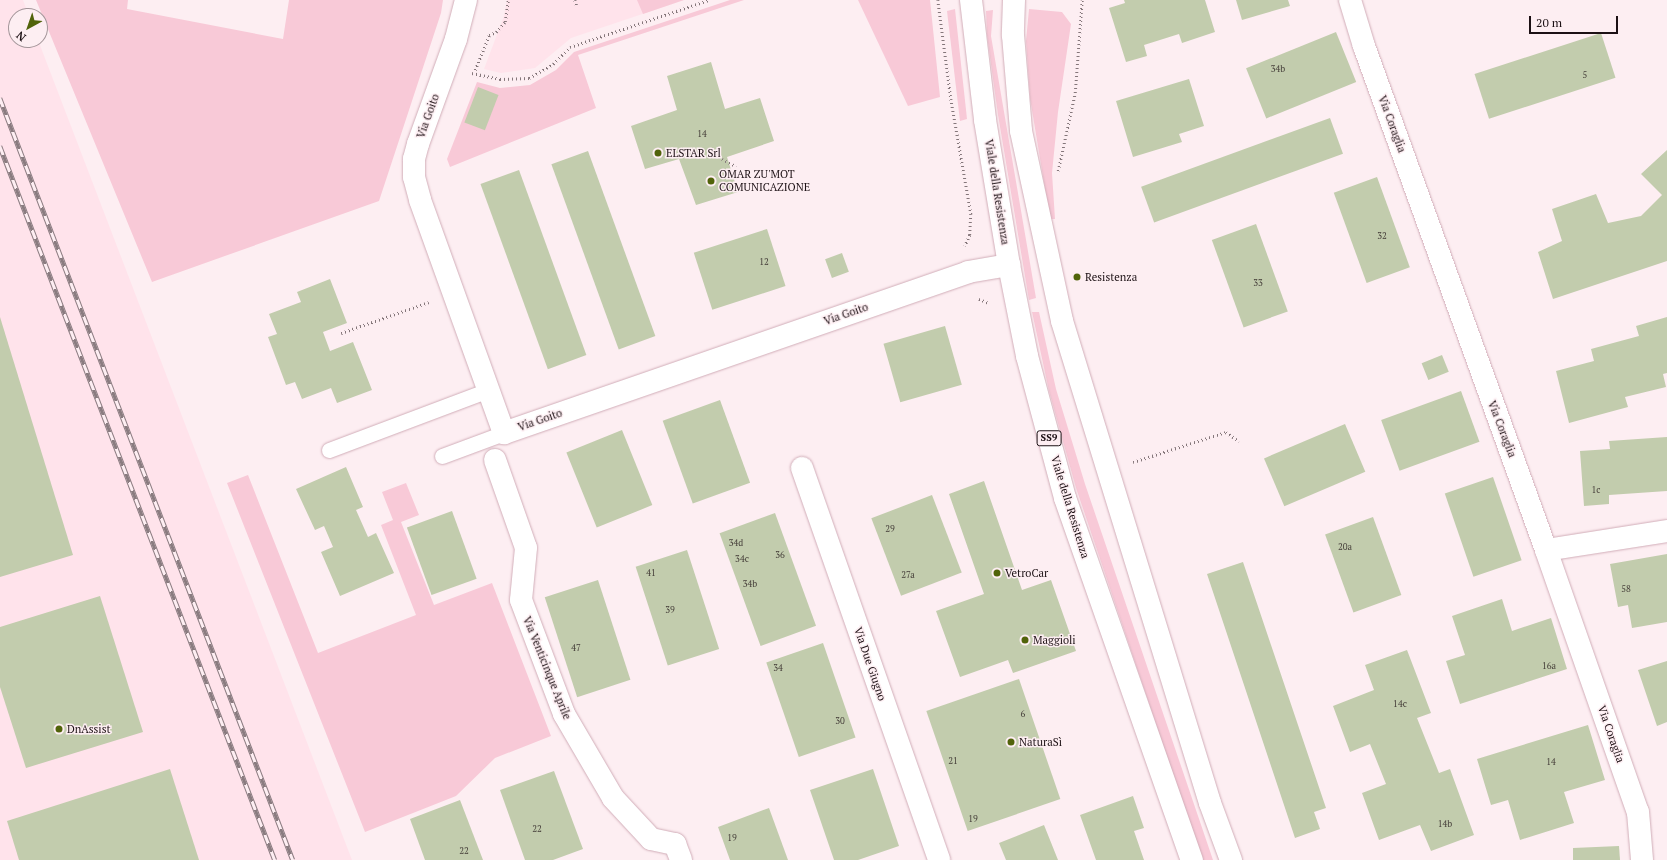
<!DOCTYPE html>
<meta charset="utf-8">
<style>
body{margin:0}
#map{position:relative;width:1667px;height:860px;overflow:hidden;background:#fdeef2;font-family:"PT Serif",serif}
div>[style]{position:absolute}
.built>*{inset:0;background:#ffe3eb}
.green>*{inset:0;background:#f8c9d7}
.building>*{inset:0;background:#c2ccad;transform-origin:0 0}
.path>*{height:2.5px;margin-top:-1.25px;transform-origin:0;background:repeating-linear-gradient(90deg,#85777b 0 1px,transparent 0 4px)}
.roads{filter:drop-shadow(0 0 1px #d1adb8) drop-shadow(0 0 1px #d1adb8)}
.service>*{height:15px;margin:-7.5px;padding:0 7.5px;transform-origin:7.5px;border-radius:7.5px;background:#fff}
.minor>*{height:22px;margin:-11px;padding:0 11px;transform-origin:11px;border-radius:11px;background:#fff}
.primary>*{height:22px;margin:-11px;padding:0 11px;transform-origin:11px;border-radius:11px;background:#fff}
.rail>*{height:4.5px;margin-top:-2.25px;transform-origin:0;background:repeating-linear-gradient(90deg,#fdeef2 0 9px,#8a7c80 0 18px);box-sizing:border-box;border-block:1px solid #8a7c80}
.dots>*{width:11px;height:11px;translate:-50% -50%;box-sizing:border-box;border:2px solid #fdeef2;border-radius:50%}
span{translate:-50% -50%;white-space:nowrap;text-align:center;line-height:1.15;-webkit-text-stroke:3px #fdeef2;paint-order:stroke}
.number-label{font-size:9px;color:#463f3a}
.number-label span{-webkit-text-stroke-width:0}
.shield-label span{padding:1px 3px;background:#fdeef2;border:1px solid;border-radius:3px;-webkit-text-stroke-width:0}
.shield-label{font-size:10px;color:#1c1014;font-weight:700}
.street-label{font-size:11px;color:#1c1014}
.poi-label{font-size:11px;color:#1c1014}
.left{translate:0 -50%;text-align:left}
.north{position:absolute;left:8px;top:8px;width:40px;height:40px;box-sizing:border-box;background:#fdeef2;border:1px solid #a39599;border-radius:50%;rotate:220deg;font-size:11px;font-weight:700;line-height:16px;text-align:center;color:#1c1014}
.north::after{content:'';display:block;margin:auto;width:14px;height:18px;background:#51630a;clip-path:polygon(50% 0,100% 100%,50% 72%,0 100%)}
.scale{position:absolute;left:1529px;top:16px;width:89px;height:18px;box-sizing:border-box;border:2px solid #1c1014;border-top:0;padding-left:5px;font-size:12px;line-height:14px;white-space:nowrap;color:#1c1014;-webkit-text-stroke:3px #fdeef2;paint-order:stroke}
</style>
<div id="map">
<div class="built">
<i style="clip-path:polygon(0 0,23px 0,29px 16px,16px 16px,16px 40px,38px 40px,352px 860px,0 860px)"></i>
<i style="clip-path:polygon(507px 0,684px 0,571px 38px,535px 68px,501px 73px,484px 69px,504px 16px)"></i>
</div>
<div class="green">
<i style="clip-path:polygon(36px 0,128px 0,127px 9px,283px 39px,289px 0,443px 0,441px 13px,379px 201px,152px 282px)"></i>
<i style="clip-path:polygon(637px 0,684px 0,643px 14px)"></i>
<i style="clip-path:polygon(730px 0,744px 0,578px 55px,596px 108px,450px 167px,447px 159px,477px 82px,500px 88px,530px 85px,556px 70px,574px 52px)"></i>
<i style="clip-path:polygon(858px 0,930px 0,940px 97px,908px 106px)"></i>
<i style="clip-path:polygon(955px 9px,967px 119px,960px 121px,947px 11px)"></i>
<i style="clip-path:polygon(1029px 9px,1062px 12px,1071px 24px,1058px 112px,1052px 173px,1055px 219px,1050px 219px,1030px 98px,1026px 41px)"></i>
<i style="clip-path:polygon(993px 10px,991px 36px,1036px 298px,1029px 300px,998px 115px,987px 35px,986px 11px)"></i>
<i style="clip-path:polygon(1032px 312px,1039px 312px,1056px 389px,1085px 484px,1213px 860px,1202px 860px,1076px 488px,1049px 391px)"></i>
<i style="clip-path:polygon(248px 475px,318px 653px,416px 615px,381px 525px,393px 520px,382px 492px,406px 483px,419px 515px,401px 522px,434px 605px,492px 583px,551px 736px,495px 758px,456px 796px,365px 832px,227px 483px)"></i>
</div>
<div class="building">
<i style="clip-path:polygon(1124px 0,1205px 0,1215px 32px,1182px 43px,1179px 34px,1144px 45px,1147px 56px,1126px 62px,1109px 8px,1125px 3px)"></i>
<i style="clip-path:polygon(1236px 0,1288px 0,1290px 6px,1242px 20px)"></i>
<i style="left:1336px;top:32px;width:54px;height:97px;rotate:68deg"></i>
<i style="left:1601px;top:33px;width:47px;height:133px;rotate:72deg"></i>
<i style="clip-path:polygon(711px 62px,725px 109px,760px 98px,774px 141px,727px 157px,738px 192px,696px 205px,679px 159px,645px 169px,631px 126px,677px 110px,667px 76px)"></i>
<i style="clip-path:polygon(1189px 79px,1204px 126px,1179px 134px,1182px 142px,1133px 157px,1116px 101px)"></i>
<i style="left:478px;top:87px;width:22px;height:38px;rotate:21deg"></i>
<i style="left:1330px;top:118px;width:38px;height:201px;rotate:70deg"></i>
<i style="clip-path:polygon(1667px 150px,1667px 261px,1553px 299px,1538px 252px,1562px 241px,1552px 209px,1596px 194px,1608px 223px,1641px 216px,1662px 195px,1641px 174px)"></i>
<i style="left:588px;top:151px;width:197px;height:39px;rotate:70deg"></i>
<i style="left:519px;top:170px;width:197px;height:41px;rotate:70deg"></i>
<i style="left:1377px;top:177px;width:96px;height:46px;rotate:70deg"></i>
<i style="left:1256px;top:224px;width:93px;height:47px;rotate:70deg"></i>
<i style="left:767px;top:229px;width:60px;height:77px;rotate:72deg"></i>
<i style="left:842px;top:253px;width:20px;height:18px;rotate:70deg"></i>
<i style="clip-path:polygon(330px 279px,347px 323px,323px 332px,330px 351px,353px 342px,372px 390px,337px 403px,331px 388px,302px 399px,295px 382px,286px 385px,268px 337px,277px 334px,269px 314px,301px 302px,297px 292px)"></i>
<i style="clip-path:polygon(0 317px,73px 555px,0 577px)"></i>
<i style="clip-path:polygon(1667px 317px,1667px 373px,1663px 374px,1666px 387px,1625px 397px,1628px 407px,1569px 423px,1556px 371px,1594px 361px,1591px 349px,1639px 336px,1636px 326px)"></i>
<i style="left:945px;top:326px;width:61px;height:64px;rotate:74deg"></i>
<i style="left:1442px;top:355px;width:18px;height:22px;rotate:68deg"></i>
<i style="left:1461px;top:391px;width:54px;height:85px;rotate:70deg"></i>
<i style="left:720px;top:400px;width:88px;height:61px;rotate:70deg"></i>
<i style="left:1345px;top:424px;width:52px;height:88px;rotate:67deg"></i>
<i style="left:622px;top:430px;width:81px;height:60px;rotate:68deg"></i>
<i style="clip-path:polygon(1667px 437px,1667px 491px,1609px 495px,1609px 504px,1584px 506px,1580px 451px,1610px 449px,1609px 441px)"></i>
<i style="clip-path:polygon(346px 467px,363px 507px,356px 510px,368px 537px,376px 533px,394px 573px,340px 596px,321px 552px,333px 547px,324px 526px,315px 530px,296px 489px)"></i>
<i style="left:1493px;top:477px;width:88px;height:51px;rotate:71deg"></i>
<i style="clip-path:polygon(984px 481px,1022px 590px,1051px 580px,1076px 651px,1013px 673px,1008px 660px,960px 677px,936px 611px,984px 594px,949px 494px)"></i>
<i style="left:932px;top:495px;width:83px;height:65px;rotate:69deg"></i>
<i style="left:452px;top:511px;width:72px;height:48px;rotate:70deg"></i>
<i style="left:775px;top:513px;width:120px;height:59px;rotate:70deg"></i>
<i style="left:1373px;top:517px;width:83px;height:51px;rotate:70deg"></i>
<i style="left:687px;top:550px;width:104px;height:54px;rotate:72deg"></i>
<i style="clip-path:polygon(1667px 554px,1667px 622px,1632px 628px,1628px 605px,1618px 607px,1610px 564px)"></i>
<i style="clip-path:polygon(1243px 562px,1326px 808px,1314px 812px,1320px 829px,1295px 838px,1207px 574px)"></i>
<i style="left:598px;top:580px;width:105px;height:56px;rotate:72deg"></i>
<i style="clip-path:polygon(100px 596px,143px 732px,26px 768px,0 687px,0 627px)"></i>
<i style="clip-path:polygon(1502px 599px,1512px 631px,1551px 618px,1567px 669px,1460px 704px,1446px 661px,1465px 655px,1452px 616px)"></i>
<i style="left:823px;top:643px;width:100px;height:60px;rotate:71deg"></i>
<i style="clip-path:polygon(1407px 650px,1431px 713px,1417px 718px,1439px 773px,1450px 769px,1474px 835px,1431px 851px,1420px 825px,1379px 840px,1362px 793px,1386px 784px,1370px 744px,1350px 752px,1333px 706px,1374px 690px,1365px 665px)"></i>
<i style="clip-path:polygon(1667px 661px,1667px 722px,1657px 726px,1638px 670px)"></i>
<i style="left:1019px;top:679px;width:127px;height:98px;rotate:71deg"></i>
<i style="clip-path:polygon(1588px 725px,1605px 780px,1564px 792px,1574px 823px,1520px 840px,1508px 800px,1491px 805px,1477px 759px)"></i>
<i style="clip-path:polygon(170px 769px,199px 860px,19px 860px,7px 821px)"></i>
<i style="clip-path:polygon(873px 769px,899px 846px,858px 860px,834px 860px,810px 790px)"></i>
<i style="clip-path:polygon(554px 771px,583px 849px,553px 860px,525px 860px,500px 790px)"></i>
<i style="clip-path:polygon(1133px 796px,1144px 828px,1134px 831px,1144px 860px,1096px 860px,1080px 815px)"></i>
<i style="clip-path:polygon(460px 800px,483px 860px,425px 860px,410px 819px)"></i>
<i style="clip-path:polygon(769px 808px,788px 860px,730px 860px,718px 827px)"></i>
<i style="clip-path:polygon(1044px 825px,1058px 860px,1006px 860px,999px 843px)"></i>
<i style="clip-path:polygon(1619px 846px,1620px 860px,1573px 860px,1573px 848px)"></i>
</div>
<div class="path">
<i style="left:575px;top:0;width:6px;rotate:72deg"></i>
<i style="left:938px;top:0;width:100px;rotate:82.5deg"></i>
<i style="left:951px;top:99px;width:117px;rotate:80.1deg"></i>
<i style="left:971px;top:214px;width:21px;rotate:93deg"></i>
<i style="left:970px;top:235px;width:12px;rotate:114deg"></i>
<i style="left:475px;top:70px;width:38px;rotate:-68deg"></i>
<i style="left:489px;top:35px;width:8px;rotate:-23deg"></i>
<i style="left:496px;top:32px;width:13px;rotate:-48deg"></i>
<i style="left:505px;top:22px;width:22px;rotate:-82deg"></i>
<i style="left:472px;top:73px;width:29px;rotate:12deg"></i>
<i style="left:500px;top:79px;width:29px;rotate:-2deg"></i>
<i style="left:529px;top:78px;width:28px;rotate:-30deg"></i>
<i style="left:553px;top:64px;width:24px;rotate:-45deg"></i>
<i style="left:570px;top:47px;width:147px;rotate:-18.7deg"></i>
<i style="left:722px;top:159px;width:16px;rotate:27deg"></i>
<i style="left:1058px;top:171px;width:80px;rotate:-77.7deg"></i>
<i style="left:1075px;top:93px;width:93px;rotate:-85.7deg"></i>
<i style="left:979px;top:299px;width:11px;rotate:22deg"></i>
<i style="left:341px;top:333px;width:93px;rotate:-19.4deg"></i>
<i style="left:1133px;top:462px;width:98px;rotate:-17.9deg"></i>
<i style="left:1226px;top:432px;width:16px;rotate:35deg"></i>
</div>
<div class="roads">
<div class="service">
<i style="left:329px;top:450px;width:171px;rotate:-20.6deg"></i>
<i style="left:442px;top:456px;width:66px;rotate:-20.4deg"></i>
</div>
<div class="minor">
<i style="left:466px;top:0;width:40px;rotate:104.4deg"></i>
<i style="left:456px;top:39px;width:112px;rotate:109.9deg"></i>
<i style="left:418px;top:144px;width:16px;rotate:105deg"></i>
<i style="left:414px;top:159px;width:18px;rotate:90deg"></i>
<i style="left:414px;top:177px;width:24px;rotate:75deg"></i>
<i style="left:420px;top:200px;width:248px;rotate:70.2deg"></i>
<i style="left:504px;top:433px;width:491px;rotate:-19.1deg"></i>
<i style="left:968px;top:272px;width:42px;rotate:-9.7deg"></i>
<i style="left:1350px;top:0;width:48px;rotate:73.1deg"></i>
<i style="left:1364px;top:46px;width:536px;rotate:70.14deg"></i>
<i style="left:1546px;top:550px;width:278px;rotate:70.7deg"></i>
<i style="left:1638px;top:812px;width:48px;rotate:85.2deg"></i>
<i style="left:495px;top:460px;width:93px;rotate:70.6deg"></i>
<i style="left:526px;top:548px;width:52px;rotate:95.5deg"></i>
<i style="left:521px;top:600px;width:122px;rotate:69.3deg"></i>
<i style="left:564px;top:714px;width:97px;rotate:59.7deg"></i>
<i style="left:613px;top:798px;width:56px;rotate:47.2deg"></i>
<i style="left:651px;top:839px;width:25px;rotate:12deg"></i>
<i style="left:675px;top:844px;width:17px;rotate:69deg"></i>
<i style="left:802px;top:468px;width:415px;rotate:70.7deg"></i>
<i style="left:1546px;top:550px;width:122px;rotate:-8.9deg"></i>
</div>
<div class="primary">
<i style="left:971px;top:0;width:121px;rotate:83.3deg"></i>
<i style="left:985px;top:120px;width:147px;rotate:80.6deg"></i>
<i style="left:1009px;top:265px;width:93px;rotate:78.8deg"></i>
<i style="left:1027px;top:356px;width:147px;rotate:75deg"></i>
<i style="left:1065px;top:498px;width:384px;rotate:70.7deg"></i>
<i style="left:1014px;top:0;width:35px;rotate:92deg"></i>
<i style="left:1013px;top:35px;width:96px;rotate:85.2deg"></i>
<i style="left:1021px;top:131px;width:194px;rotate:77.8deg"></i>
<i style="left:1062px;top:321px;width:504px;rotate:72.93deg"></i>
<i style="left:1210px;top:803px;width:61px;rotate:69.8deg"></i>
</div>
</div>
<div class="rail">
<i style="left:0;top:98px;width:816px;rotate:68.97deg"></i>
<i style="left:0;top:146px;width:765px;rotate:68.94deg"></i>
</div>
<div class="dots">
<i style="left:658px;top:153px;background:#51630a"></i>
<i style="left:711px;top:181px;background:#51630a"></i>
<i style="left:1077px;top:277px;background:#51630a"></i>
<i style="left:997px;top:573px;background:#51630a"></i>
<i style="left:1025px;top:640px;background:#51630a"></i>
<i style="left:59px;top:729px;background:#51630a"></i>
<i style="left:1011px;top:742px;background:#51630a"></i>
</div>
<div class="number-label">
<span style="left:1278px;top:69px">34b</span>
<span style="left:1585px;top:75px">5</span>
<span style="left:702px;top:134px">14</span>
<span style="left:1382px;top:236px">32</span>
<span style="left:764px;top:262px">12</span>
<span style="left:1258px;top:283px">33</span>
<span style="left:1596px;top:490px">1c</span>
<span style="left:890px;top:529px">29</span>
<span style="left:736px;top:543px">34d</span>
<span style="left:1345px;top:547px">20a</span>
<span style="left:780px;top:555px">36</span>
<span style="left:742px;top:559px">34c</span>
<span style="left:651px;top:573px">41</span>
<span style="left:908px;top:575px">27a</span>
<span style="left:750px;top:584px">34b</span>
<span style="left:1626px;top:589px">58</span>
<span style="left:670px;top:610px">39</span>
<span style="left:576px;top:648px">47</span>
<span style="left:1549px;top:666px">16a</span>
<span style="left:778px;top:668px">34</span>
<span style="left:1400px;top:704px">14c</span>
<span style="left:1023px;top:714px">6</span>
<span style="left:840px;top:721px">30</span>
<span style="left:953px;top:761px">21</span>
<span style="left:1551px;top:762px">14</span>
<span style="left:973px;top:819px">19</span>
<span style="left:1445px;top:824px">14b</span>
<span style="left:537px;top:829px">22</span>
<span style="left:732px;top:838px">19</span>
<span style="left:464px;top:851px">22</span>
</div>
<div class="shield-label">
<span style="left:1049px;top:438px">SS9</span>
</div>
<div class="street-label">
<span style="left:428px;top:116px;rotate:-70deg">Via Goito</span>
<span style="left:1392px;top:124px;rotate:70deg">Via Coraglia</span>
<span style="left:997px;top:192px;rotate:81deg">Viale della Resistenza</span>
<span style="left:846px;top:314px;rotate:-19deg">Via Goito</span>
<span style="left:540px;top:420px;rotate:-19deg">Via Goito</span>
<span style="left:1502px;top:429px;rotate:69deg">Via Coraglia</span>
<span style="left:1070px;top:507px;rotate:73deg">Viale della Resistenza</span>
<span style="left:870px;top:664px;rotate:71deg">Via Due Giugno</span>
<span style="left:547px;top:668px;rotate:68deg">Via Venticinque Aprile</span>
<span style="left:1611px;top:734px;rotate:71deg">Via Coraglia</span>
</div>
<div class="poi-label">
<span class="left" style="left:666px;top:153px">ELSTAR Srl</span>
<span class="left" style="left:719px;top:181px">OMAR ZU'MOT<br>COMUNICAZIONE</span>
<span class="left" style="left:1085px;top:277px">Resistenza</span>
<span class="left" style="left:1005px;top:573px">VetroCar</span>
<span class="left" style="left:1033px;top:640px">Maggioli</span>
<span class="left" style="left:67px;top:729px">DnAssist</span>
<span class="left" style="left:1019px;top:742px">NaturaSì</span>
</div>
<div class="north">N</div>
<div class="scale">20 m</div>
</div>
